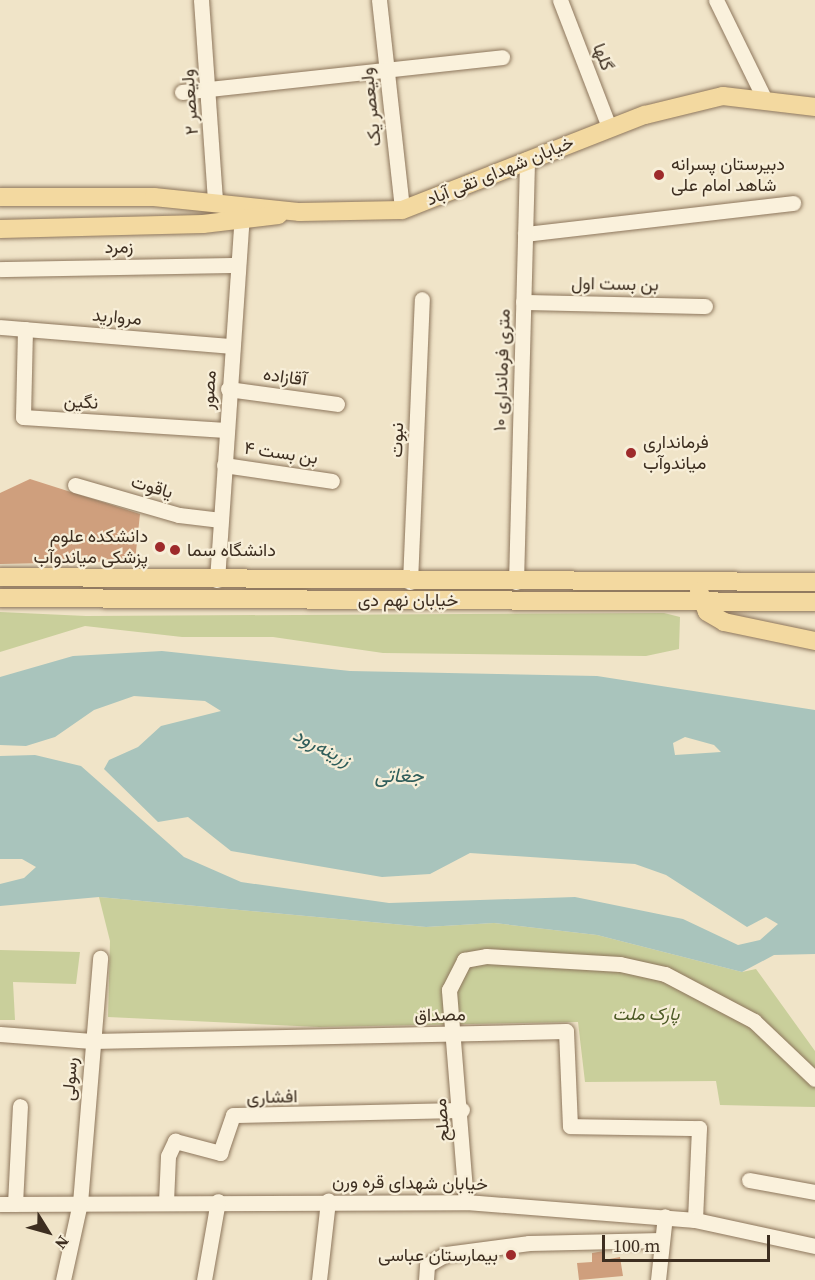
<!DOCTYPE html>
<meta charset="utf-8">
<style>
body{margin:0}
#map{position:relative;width:815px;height:1280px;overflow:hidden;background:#f0e4c8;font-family:"Source Serif 4",Vazirmatn,serif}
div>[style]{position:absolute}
.green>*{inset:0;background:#c9cf9b}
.water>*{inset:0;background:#a9c4bc}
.building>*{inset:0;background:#cf9f7d}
.roads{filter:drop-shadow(0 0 2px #8d765c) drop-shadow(0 0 2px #8d765c)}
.minor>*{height:15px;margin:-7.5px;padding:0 7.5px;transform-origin:7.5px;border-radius:7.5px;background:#faf1dc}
.major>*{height:18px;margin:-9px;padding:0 9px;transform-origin:9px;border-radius:9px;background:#f3d9a0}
.dots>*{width:16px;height:16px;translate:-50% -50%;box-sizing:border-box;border:3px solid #f7eed8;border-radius:50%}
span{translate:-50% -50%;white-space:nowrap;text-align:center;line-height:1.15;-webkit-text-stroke:4.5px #f7eed8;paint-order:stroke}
.street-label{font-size:18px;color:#3d2e20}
.poi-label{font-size:18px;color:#3d2e20}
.left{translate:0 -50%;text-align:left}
.right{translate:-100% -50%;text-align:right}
.park-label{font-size:18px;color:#4d5a26;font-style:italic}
.water-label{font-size:20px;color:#2f5d5a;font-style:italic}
.north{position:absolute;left:18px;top:1202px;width:60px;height:60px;-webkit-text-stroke:4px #f7eed8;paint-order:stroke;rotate:127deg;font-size:16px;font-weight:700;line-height:24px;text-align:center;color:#3d2e20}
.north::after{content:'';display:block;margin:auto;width:21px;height:27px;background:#3d2e20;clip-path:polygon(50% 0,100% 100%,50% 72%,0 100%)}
.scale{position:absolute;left:602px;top:1235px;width:168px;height:27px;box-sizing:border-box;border:3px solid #3d2e20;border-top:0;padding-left:8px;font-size:18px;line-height:21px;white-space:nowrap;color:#3d2e20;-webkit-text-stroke:4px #f7eed8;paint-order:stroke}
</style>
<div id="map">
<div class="green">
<i style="clip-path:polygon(0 612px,86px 616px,664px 613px,680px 617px,679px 649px,646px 656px,383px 653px,273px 637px,182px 637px,85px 626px,0 652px)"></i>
<i style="clip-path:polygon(99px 897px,426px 927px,494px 923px,597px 935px,742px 972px,756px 969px,815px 1051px,815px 1107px,720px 1105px,716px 1081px,585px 1082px,578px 1022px,319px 1027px,108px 1017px,110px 941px)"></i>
<i style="clip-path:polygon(0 950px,80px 952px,76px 984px,13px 982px,15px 1020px,0 1020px)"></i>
</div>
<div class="water">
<i style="clip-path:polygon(evenodd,162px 651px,350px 671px,597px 676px,815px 710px,815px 954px,774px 955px,742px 972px,597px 935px,494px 923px,426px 927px,99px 897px,0 906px,0 884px,24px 878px,36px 867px,22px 859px,0 859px,0 756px,35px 755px,81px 766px,184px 857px,241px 882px,389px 903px,575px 897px,683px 919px,738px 945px,760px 940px,778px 924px,766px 917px,747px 927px,666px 875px,635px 864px,470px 853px,430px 874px,382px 877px,231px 851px,188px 817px,158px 822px,104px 769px,109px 760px,138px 747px,161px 726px,221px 711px,205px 701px,134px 696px,94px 710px,55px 737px,26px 746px,0 745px,0 677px,73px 656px,162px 651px,685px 737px,714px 745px,721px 752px,675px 755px,673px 743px,685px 737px)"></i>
</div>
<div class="building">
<i style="clip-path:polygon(30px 479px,140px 514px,135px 561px,0 564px,0 493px)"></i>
<i style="clip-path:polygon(604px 1251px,604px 1260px,620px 1257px,623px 1276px,579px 1280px,577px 1263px,592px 1262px,592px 1253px)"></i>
</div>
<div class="roads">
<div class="minor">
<i style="left:201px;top:0;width:201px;rotate:86deg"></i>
<i style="left:379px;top:0;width:211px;rotate:83.7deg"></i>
<i style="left:560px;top:0;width:136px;rotate:68.9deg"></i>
<i style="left:716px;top:0;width:109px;rotate:63.9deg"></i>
<i style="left:182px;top:92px;width:322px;rotate:-6.2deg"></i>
<i style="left:525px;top:234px;width:270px;rotate:-6.6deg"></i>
<i style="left:0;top:269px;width:238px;rotate:-1deg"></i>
<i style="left:523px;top:302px;width:182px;rotate:1.3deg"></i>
<i style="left:0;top:327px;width:232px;rotate:4.7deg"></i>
<i style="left:25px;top:329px;width:88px;rotate:91.3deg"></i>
<i style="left:23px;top:417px;width:203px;rotate:3.7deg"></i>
<i style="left:228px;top:389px;width:110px;rotate:7.8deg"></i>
<i style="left:224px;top:465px;width:109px;rotate:8.4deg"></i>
<i style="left:75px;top:485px;width:108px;rotate:16.1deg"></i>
<i style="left:179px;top:515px;width:42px;rotate:6.8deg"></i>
<i style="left:217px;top:580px;width:372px;rotate:-86.1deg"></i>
<i style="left:410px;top:582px;width:283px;rotate:-87.6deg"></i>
<i style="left:516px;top:582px;width:423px;rotate:-88.5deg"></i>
<i style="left:0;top:1034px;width:92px;rotate:4.4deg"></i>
<i style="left:92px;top:1041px;width:474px;rotate:-1.2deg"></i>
<i style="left:566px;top:1031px;width:95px;rotate:87.6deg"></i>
<i style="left:570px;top:1126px;width:129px;rotate:0.9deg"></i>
<i style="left:699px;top:1128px;width:92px;rotate:92.5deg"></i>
<i style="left:749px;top:1180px;width:67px;rotate:10.3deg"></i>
<i style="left:166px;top:1202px;width:46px;rotate:-87.5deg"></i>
<i style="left:168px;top:1156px;width:17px;rotate:-65deg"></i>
<i style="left:175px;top:1141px;width:47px;rotate:14.9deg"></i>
<i style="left:220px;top:1153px;width:40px;rotate:-71.1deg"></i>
<i style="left:233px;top:1115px;width:229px;rotate:-1.3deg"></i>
<i style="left:466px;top:1202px;width:213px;rotate:-94.6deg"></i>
<i style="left:449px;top:990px;width:34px;rotate:-63deg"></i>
<i style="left:464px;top:960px;width:22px;rotate:-10deg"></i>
<i style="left:486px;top:956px;width:134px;rotate:3.4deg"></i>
<i style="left:620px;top:964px;width:46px;rotate:12.5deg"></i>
<i style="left:665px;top:974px;width:101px;rotate:27.8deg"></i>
<i style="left:754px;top:1021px;width:84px;rotate:43.6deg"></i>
<i style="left:0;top:1204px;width:466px;rotate:-0.2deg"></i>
<i style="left:466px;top:1202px;width:230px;rotate:4.5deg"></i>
<i style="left:695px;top:1220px;width:123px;rotate:12.2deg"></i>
<i style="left:15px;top:1204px;width:98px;rotate:-87.1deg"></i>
<i style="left:63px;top:1280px;width:79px;rotate:-77.6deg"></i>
<i style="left:80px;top:1203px;width:246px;rotate:-85.3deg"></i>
<i style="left:204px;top:1280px;width:80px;rotate:-80deg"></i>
<i style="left:319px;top:1280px;width:80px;rotate:-83.5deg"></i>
<i style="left:426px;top:1280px;width:15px;rotate:-86deg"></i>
<i style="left:427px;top:1265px;width:22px;rotate:-30deg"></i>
<i style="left:446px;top:1254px;width:84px;rotate:-7.5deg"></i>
<i style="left:529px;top:1243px;width:133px;rotate:-1.3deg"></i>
<i style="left:658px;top:1280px;width:64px;rotate:-83.8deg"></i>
</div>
<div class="major">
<i style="left:0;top:197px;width:154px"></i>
<i style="left:154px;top:197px;width:147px;rotate:5.9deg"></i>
<i style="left:300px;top:212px;width:102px;rotate:-1.1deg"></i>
<i style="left:402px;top:210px;width:261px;rotate:-21.4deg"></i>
<i style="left:645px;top:115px;width:80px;rotate:-13.7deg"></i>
<i style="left:723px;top:96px;width:93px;rotate:6.8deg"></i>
<i style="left:0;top:229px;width:203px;rotate:-1.4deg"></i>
<i style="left:203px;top:224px;width:76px;rotate:-6.8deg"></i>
<i style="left:0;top:577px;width:815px;rotate:0.35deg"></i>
<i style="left:699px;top:591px;width:22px;rotate:69deg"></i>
<i style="left:707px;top:612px;width:20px;rotate:30deg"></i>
<i style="left:724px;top:622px;width:93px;rotate:11.8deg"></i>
<i style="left:0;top:598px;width:815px;rotate:0.28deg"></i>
</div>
</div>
<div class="dots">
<i style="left:659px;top:175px;background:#9e2a2b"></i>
<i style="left:631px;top:453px;background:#9e2a2b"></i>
<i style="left:160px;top:547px;background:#9e2a2b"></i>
<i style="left:175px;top:550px;background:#9e2a2b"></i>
<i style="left:511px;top:1255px;background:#9e2a2b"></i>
</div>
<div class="street-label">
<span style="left:603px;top:57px;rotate:69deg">گلها</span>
<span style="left:190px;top:102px;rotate:-94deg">ولیعصر ۲</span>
<span style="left:371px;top:107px;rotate:-96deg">ولیعصر یک</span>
<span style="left:500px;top:171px;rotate:-22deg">خیابان شهدای تقی آباد</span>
<span style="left:119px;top:247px;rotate:-1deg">زمرد</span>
<span style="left:615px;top:284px;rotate:1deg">بن بست اول</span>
<span style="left:117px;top:317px;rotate:5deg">مروارید</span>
<span style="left:502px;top:370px;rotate:-88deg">۱۰ متری فرمانداری</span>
<span style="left:285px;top:377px;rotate:8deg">آقازاده</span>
<span style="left:209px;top:390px;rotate:-87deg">مصور</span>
<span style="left:81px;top:402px;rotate:4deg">نگین</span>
<span style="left:397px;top:440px;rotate:-88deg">نبوت</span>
<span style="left:281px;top:453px;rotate:8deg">بن بست ۴</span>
<span style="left:152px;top:487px;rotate:16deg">یاقوت</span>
<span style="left:408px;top:600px">خیابان نهم دی</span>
<span style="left:440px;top:1015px;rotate:-1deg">مصداق</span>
<span style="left:70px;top:1079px;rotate:-86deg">رسولی</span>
<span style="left:272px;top:1097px;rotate:-1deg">افشاری</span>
<span style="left:442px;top:1120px;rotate:-95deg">مصلح</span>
<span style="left:410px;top:1183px;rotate:1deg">خیابان شهدای قره ورن</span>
</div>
<div class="poi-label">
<span class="left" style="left:671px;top:175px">دبیرستان پسرانه<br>شاهد امام علی</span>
<span class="left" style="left:643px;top:453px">فرمانداری<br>میاندوآب</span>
<span class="right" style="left:148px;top:547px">دانشکده علوم<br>پزشکی میاندوآب</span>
<span class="left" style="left:187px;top:550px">دانشگاه سما</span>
<span class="right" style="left:498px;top:1255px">بیمارستان عباسی</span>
</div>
<div class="park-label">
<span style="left:646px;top:1014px">پارک ملت</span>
</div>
<div class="water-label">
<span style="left:322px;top:747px;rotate:27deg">زرینه‌رود</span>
<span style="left:399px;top:775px">جغاتی</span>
</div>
<div class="north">N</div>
<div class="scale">100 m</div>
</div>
